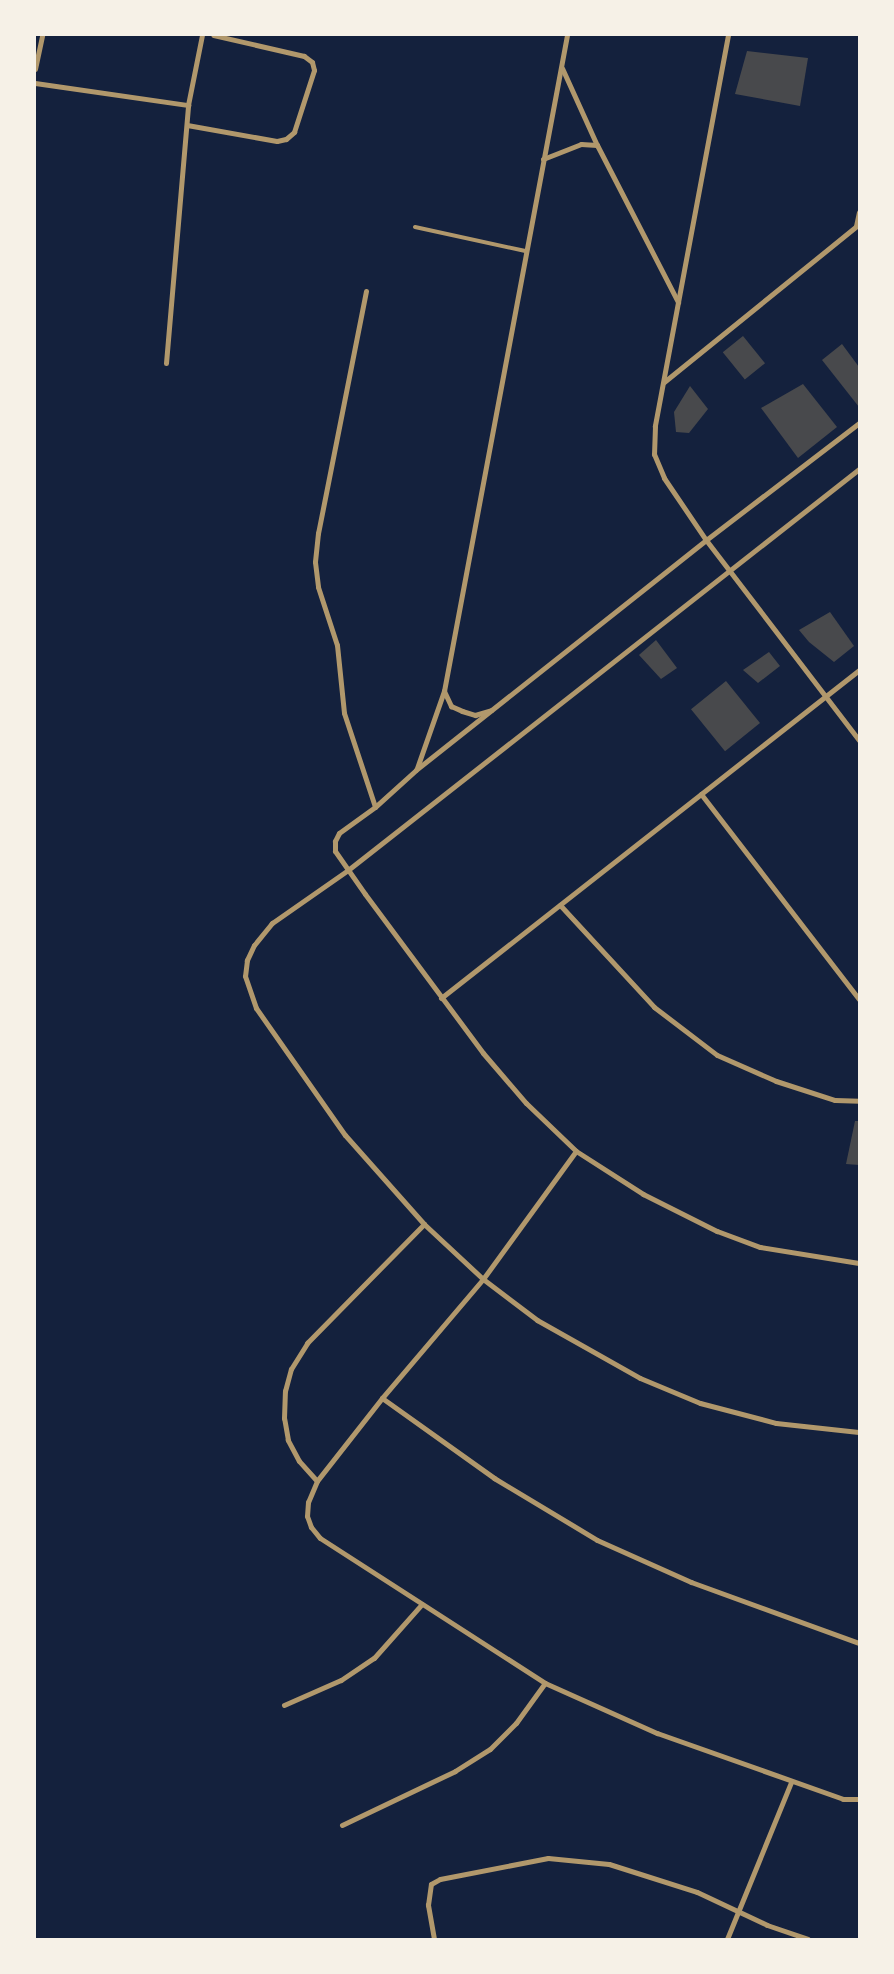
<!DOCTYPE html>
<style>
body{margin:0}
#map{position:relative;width:894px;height:1974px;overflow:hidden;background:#14213d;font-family:Mulish,sans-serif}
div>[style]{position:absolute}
.building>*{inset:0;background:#48494c;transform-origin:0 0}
.service>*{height:4px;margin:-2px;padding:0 2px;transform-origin:2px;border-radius:2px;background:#b1986c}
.minor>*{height:5px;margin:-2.5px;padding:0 2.5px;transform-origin:2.5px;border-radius:2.5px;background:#b1986c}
span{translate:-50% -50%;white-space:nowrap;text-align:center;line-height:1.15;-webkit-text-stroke:4px #f6f1e7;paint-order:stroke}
.frame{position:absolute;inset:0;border:36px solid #f6f1e7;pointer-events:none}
</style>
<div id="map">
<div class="building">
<i style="clip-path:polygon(747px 51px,808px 58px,800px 106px,735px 94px)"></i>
<i style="left:743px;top:336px;width:35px;height:26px;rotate:51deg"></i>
<i style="clip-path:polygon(842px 344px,859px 367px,859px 407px,822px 360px)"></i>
<i style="clip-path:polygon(803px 384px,837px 427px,798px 458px,761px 408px)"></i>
<i style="clip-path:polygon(690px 386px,708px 409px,689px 433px,676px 432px,674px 412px)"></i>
<i style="clip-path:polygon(830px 612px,854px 646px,834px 662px,809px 642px,799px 630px)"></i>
<i style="clip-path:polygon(656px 640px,677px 668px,661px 679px,639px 655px)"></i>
<i style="clip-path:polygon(769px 652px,780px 666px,758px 683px,743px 670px)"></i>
<i style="left:726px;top:681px;width:54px;height:45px;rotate:51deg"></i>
<i style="clip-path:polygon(855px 1121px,859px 1121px,859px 1165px,846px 1164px)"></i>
</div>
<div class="service">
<i style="left:415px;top:227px;width:113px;rotate:12.3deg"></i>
</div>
<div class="minor">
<i style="left:728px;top:35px;width:398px;rotate:100.6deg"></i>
<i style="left:655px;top:426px;width:28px;rotate:92deg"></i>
<i style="left:654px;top:454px;width:26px;rotate:67deg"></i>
<i style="left:664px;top:478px;width:75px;rotate:55.9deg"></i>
<i style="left:706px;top:540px;width:252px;rotate:52.6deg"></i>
<i style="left:562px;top:68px;width:85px;rotate:65.6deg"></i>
<i style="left:597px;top:145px;width:177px;rotate:62.7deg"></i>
<i style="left:35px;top:69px;width:35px;rotate:-78deg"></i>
<i style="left:35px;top:83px;width:155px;rotate:8.2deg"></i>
<i style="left:187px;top:125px;width:91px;rotate:10.1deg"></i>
<i style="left:277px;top:141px;width:9px;rotate:-13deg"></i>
<i style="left:286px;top:139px;width:11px;rotate:-41deg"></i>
<i style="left:294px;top:132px;width:65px;rotate:-72.1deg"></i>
<i style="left:314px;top:70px;width:8px;rotate:-104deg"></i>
<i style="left:312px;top:62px;width:10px;rotate:-143deg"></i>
<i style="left:304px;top:56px;width:93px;rotate:-167deg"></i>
<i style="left:543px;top:159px;width:41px;rotate:-21.5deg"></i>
<i style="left:581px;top:144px;width:16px;rotate:4deg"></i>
<i style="left:856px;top:226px;width:14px;rotate:-78deg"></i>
<i style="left:366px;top:291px;width:247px;rotate:101.2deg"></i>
<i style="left:318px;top:533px;width:29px;rotate:96deg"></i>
<i style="left:315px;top:562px;width:25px;rotate:83deg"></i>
<i style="left:318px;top:587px;width:61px;rotate:71.9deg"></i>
<i style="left:337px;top:645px;width:68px;rotate:84.1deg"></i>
<i style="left:344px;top:713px;width:99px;rotate:71.7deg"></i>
<i style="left:166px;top:363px;width:259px;rotate:-85.1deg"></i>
<i style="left:188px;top:105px;width:71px;rotate:-78.7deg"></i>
<i style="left:664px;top:382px;width:251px;rotate:-39deg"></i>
<i style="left:859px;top:423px;width:193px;rotate:142.6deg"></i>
<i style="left:706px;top:540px;width:370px;rotate:141.6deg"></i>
<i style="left:416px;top:770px;width:55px;rotate:137.9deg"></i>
<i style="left:375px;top:807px;width:44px;rotate:144.2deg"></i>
<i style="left:339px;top:833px;width:9px;rotate:117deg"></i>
<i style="left:335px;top:841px;width:10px;rotate:90deg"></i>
<i style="left:335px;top:851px;width:52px;rotate:55.1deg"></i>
<i style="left:365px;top:894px;width:198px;rotate:53.4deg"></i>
<i style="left:483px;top:1053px;width:66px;rotate:49.3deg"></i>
<i style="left:526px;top:1103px;width:69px;rotate:43.8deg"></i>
<i style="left:576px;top:1151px;width:80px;rotate:32.7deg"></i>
<i style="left:643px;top:1194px;width:83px;rotate:26.6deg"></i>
<i style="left:717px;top:1231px;width:46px;rotate:20.4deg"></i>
<i style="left:760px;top:1247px;width:100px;rotate:9.2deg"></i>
<i style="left:859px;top:469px;width:650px;rotate:141.88deg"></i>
<i style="left:348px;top:870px;width:93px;rotate:145.1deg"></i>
<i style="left:272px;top:923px;width:28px;rotate:129deg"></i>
<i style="left:254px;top:945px;width:17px;rotate:115deg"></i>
<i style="left:247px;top:960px;width:16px;rotate:97deg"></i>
<i style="left:245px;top:976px;width:34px;rotate:71deg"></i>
<i style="left:256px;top:1008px;width:155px;rotate:55deg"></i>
<i style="left:345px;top:1135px;width:119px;rotate:48.4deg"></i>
<i style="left:424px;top:1224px;width:81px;rotate:43deg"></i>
<i style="left:483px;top:1279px;width:68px;rotate:37.2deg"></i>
<i style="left:537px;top:1320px;width:118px;rotate:29.4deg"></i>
<i style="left:640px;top:1378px;width:65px;rotate:22.6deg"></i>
<i style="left:700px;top:1403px;width:79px;rotate:14.7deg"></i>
<i style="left:776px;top:1423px;width:83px;rotate:6.2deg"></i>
<i style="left:444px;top:691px;width:17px;rotate:65deg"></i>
<i style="left:451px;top:706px;width:12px;rotate:24deg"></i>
<i style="left:462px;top:711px;width:14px;rotate:17deg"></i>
<i style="left:475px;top:715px;width:17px;rotate:-17deg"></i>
<i style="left:417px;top:768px;width:82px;rotate:-70.7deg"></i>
<i style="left:444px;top:691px;width:667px;rotate:-79.38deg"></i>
<i style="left:701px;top:794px;width:259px;rotate:52.4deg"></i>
<i style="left:560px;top:905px;width:139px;rotate:47.3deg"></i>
<i style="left:654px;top:1007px;width:79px;rotate:37.3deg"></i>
<i style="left:717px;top:1055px;width:64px;rotate:23.8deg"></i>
<i style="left:776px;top:1081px;width:62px;rotate:17.9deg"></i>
<i style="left:835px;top:1100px;width:24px;rotate:2deg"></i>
<i style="left:441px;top:998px;width:531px;rotate:-38.12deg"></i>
<i style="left:576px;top:1151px;width:158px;rotate:126deg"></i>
<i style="left:483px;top:1279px;width:156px;rotate:130.3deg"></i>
<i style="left:382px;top:1398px;width:105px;rotate:128.1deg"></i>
<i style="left:317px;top:1481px;width:23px;rotate:113deg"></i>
<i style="left:308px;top:1502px;width:14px;rotate:94deg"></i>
<i style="left:307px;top:1516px;width:12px;rotate:70deg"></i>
<i style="left:311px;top:1527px;width:14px;rotate:51deg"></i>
<i style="left:320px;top:1538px;width:268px;rotate:32.8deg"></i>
<i style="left:545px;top:1683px;width:123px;rotate:24.1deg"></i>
<i style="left:657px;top:1733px;width:197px;rotate:19.5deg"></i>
<i style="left:843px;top:1799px;width:16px"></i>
<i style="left:382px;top:1398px;width:138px;rotate:35.5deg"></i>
<i style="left:494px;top:1478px;width:120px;rotate:31deg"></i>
<i style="left:597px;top:1540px;width:103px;rotate:24.1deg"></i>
<i style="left:691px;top:1582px;width:179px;rotate:20deg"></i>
<i style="left:317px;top:1481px;width:27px;rotate:-132deg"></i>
<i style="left:299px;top:1461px;width:24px;rotate:-118deg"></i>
<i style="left:288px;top:1440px;width:22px;rotate:-100deg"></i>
<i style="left:284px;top:1418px;width:27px;rotate:-88deg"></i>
<i style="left:285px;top:1391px;width:23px;rotate:-75deg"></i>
<i style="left:291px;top:1369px;width:31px;rotate:-58deg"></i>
<i style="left:307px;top:1343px;width:167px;rotate:-45.5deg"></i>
<i style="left:284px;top:1705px;width:62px;rotate:-23.7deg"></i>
<i style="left:341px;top:1680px;width:40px;rotate:-34deg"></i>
<i style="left:374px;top:1658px;width:72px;rotate:-48.4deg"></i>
<i style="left:342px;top:1825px;width:125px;rotate:-25.5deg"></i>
<i style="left:455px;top:1771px;width:41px;rotate:-32.2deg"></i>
<i style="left:490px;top:1749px;width:37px;rotate:-45deg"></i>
<i style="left:516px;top:1723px;width:49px;rotate:-54.1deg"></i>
<i style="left:434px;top:1939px;width:35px;rotate:-100deg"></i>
<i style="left:428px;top:1905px;width:21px;rotate:-82deg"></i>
<i style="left:431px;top:1884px;width:10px;rotate:-29deg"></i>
<i style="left:440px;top:1879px;width:110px;rotate:-11deg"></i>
<i style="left:548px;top:1858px;width:61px;rotate:5.6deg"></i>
<i style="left:609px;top:1864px;width:92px;rotate:17.7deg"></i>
<i style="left:697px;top:1892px;width:77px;rotate:25.2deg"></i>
<i style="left:767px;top:1925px;width:43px;rotate:18.9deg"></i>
<i style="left:727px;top:1939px;width:170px;rotate:-67.8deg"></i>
</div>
<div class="frame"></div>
</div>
